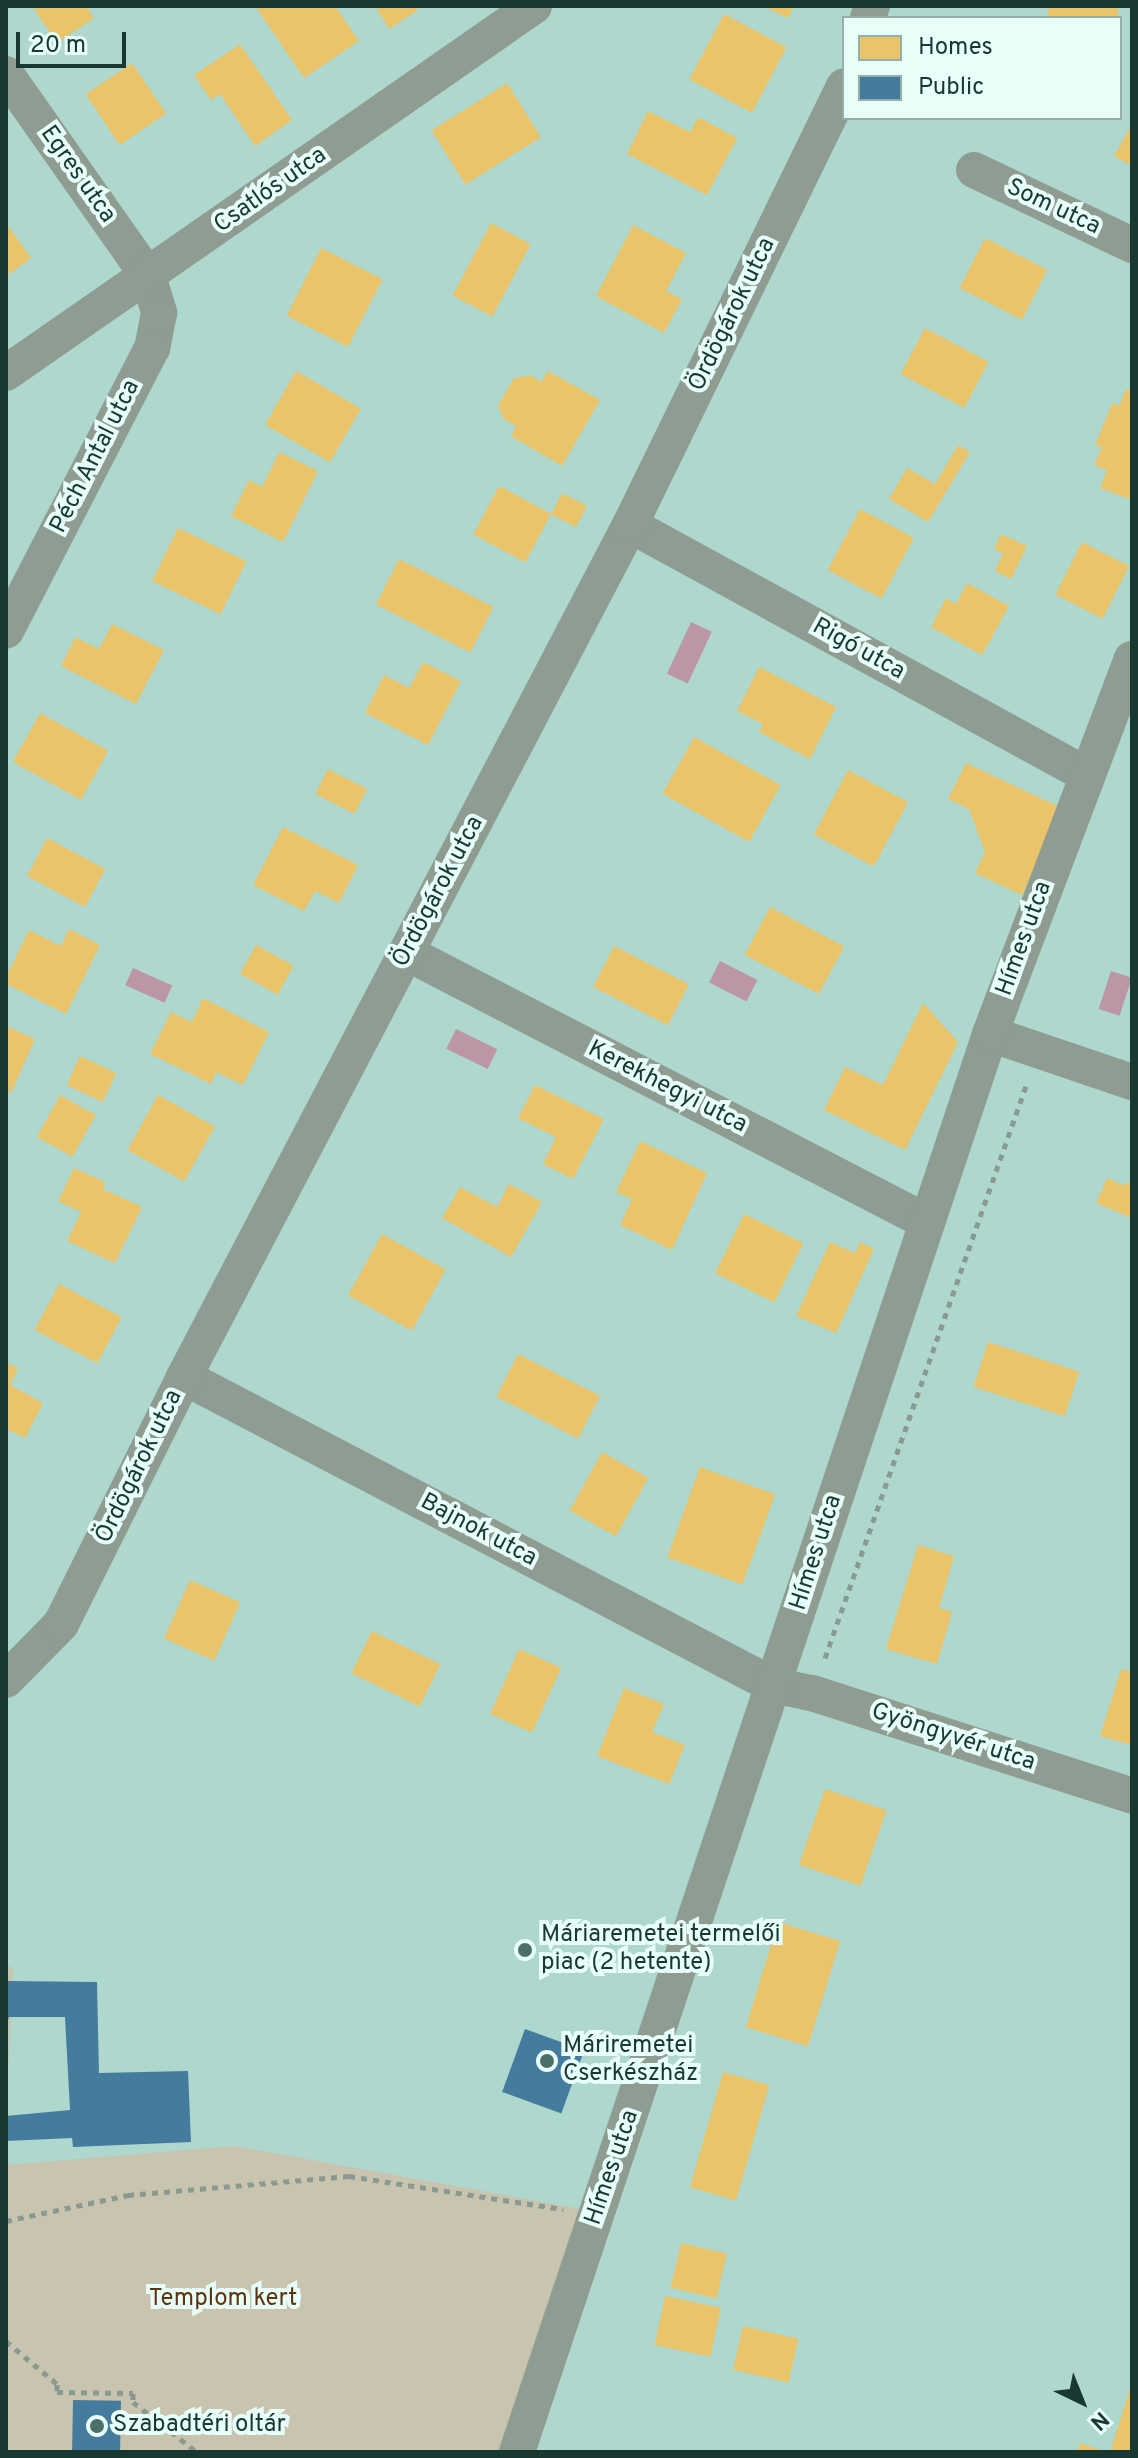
<!DOCTYPE html>
<meta charset="utf-8">
<style>
body{margin:0}
#map{position:relative;width:1138px;height:2458px;overflow:hidden;background:#aed8cd;font-family:Overpass,sans-serif}
div>[style]{position:absolute}
.green>*{inset:0;background:#c8c4af}
.water>*{inset:0;background:#bd96a5;transform-origin:0 0}
.homes>*{inset:0;background:#e9c46a;transform-origin:0 0}
.public>*{inset:0;background:#457b9d;transform-origin:0 0}
.path>*{height:5px;margin-top:-2.5px;transform-origin:0;background:repeating-linear-gradient(90deg,#8b9a91 0 6px,transparent 0 12px)}
.minor>*{height:36px;margin:-18px;padding:0 18px;transform-origin:18px;border-radius:18px;background:#8f9c91}
.dots>*{width:22px;height:22px;translate:-50% -50%;box-sizing:border-box;border:4px solid #e8fef8;border-radius:50%}
span{translate:-50% -50%;white-space:nowrap;text-align:center;line-height:1.15;-webkit-text-stroke:8px #e8fef8;paint-order:stroke}
.street-label{font-size:24px;color:#183831}
.poi-label{font-size:24px;color:#183831}
.left{translate:0 -50%;text-align:left}
.park-label{font-size:24px;color:#5e3410}
.frame{position:absolute;inset:0;border:8px solid #183831;pointer-events:none}
.legend{position:absolute;left:842px;top:16px;width:280px;height:104px;box-sizing:border-box;background:#e8fef8;border:2px solid #95afa8;margin:0;padding:10px 14px;list-style:none;font-size:24px;color:#183831}
.legend li{display:flex;align-items:center;gap:16px;height:40px}
.legend b{width:40px;border:2px solid #95afa8}
.north{position:absolute;left:1042px;top:2362px;width:80px;height:80px;-webkit-text-stroke:6px #e8fef8;paint-order:stroke;rotate:137deg;font-size:22px;font-weight:700;line-height:32px;text-align:center;color:#183831}
.north::after{content:'';display:block;margin:auto;width:28px;height:36px;background:#183831;clip-path:polygon(50% 0,100% 100%,50% 72%,0 100%)}
.scale{position:absolute;left:16px;top:32px;width:110px;height:36px;box-sizing:border-box;border:4px solid #183831;border-top:0;padding-left:10px;font-size:24px;line-height:28px;white-space:nowrap;color:#183831;-webkit-text-stroke:6px #e8fef8;paint-order:stroke}
</style>
<div id="map">
<div class="green">
<i style="clip-path:polygon(6px 1966px,13px 1967px,6px 2122px)"></i>
<i style="clip-path:polygon(235px 2146px,581px 2209px,503px 2452px,6px 2452px,6px 2165px)"></i>
</div>
<div class="water">
<i style="left:691px;top:622px;width:23px;height:57px;rotate:25deg"></i>
<i style="left:720px;top:961px;width:42px;height:24px;rotate:27deg"></i>
<i style="left:133px;top:968px;width:43px;height:19px;rotate:24deg"></i>
<i style="left:1111px;top:971px;width:22px;height:40px;rotate:18deg"></i>
<i style="left:456px;top:1029px;width:46px;height:22px;rotate:26deg"></i>
</div>
<div class="homes">
<i style="clip-path:polygon(39px 6px,86px 6px,94px 18px,57px 43px,34px 9px)"></i>
<i style="clip-path:polygon(255px 6px,335px 6px,359px 41px,304px 78px)"></i>
<i style="clip-path:polygon(375px 6px,416px 6px,418px 10px,389px 29px)"></i>
<i style="clip-path:polygon(762px 6px,794px 6px,788px 18px)"></i>
<i style="left:1048px;top:6px;width:70px;height:13px"></i>
<i style="left:724px;top:14px;width:71px;height:74px;rotate:28deg"></i>
<i style="clip-path:polygon(240px 44px,292px 120px,255px 146px,220px 94px,211px 100px,194px 75px)"></i>
<i style="left:132px;top:63px;width:61px;height:56px;rotate:56deg"></i>
<i style="left:507px;top:83px;width:64px;height:89px;rotate:58deg"></i>
<i style="clip-path:polygon(648px 111px,690px 132px,698px 117px,737px 138px,707px 195px,627px 154px)"></i>
<i style="clip-path:polygon(1132px 124px,1132px 166px,1114px 156px)"></i>
<i style="clip-path:polygon(6px 223px,31px 258px,6px 276px)"></i>
<i style="left:491px;top:223px;width:45px;height:82px;rotate:28deg"></i>
<i style="clip-path:polygon(633px 225px,686px 253px,666px 291px,682px 299px,664px 333px,596px 296px)"></i>
<i style="left:985px;top:238px;width:70px;height:56px;rotate:27deg"></i>
<i style="left:321px;top:248px;width:69px;height:76px;rotate:27deg"></i>
<i style="left:925px;top:328px;width:72px;height:52px;rotate:28deg"></i>
<i style="left:296px;top:371px;width:75px;height:62px;rotate:30deg"></i>
<i style="clip-path:polygon(548px 371px,600px 400px,562px 466px,511px 436px,516px 426px,504px 419px,498px 406px,513px 379px,530px 375px,541px 382px)"></i>
<i style="clip-path:polygon(1126px 389px,1132px 391px,1132px 500px,1100px 488px,1107px 470px,1094px 465px,1102px 447px,1095px 445px,1112px 403px,1119px 406px)"></i>
<i style="clip-path:polygon(958px 445px,970px 452px,928px 522px,889px 499px,907px 468px,935px 484px)"></i>
<i style="clip-path:polygon(279px 452px,318px 471px,283px 542px,231px 516px,249px 480px,262px 487px)"></i>
<i style="left:499px;top:486px;width:59px;height:55px;rotate:28deg"></i>
<i style="left:562px;top:493px;width:28px;height:24px;rotate:27deg"></i>
<i style="left:860px;top:509px;width:61px;height:69px;rotate:28deg"></i>
<i style="left:178px;top:528px;width:76px;height:59px;rotate:26deg"></i>
<i style="clip-path:polygon(1001px 534px,1027px 546px,1011px 579px,995px 571px,1003px 553px,994px 549px)"></i>
<i style="left:1082px;top:542px;width:53px;height:59px;rotate:27deg"></i>
<i style="left:399px;top:559px;width:106px;height:51px;rotate:27deg"></i>
<i style="clip-path:polygon(967px 583px,1009px 606px,982px 655px,931px 627px,946px 598px,956px 604px)"></i>
<i style="clip-path:polygon(112px 624px,164px 650px,136px 704px,61px 666px,75px 637px,99px 649px)"></i>
<i style="clip-path:polygon(423px 662px,461px 681px,428px 745px,365px 713px,384px 675px,409px 688px)"></i>
<i style="clip-path:polygon(759px 667px,836px 707px,810px 759px,759px 732px,763px 724px,737px 711px)"></i>
<i style="left:40px;top:713px;width:78px;height:56px;rotate:29deg"></i>
<i style="left:694px;top:737px;width:99px;height:65px;rotate:29deg"></i>
<i style="clip-path:polygon(966px 763px,1062px 808px,1022px 895px,975px 873px,985px 852px,969px 809px,948px 799px)"></i>
<i style="left:328px;top:769px;width:44px;height:28px;rotate:27deg"></i>
<i style="left:848px;top:770px;width:68px;height:73px;rotate:28deg"></i>
<i style="clip-path:polygon(283px 827px,358px 865px,339px 903px,315px 891px,304px 911px,253px 885px)"></i>
<i style="left:47px;top:838px;width:66px;height:43px;rotate:28deg"></i>
<i style="left:770px;top:907px;width:84px;height:54px;rotate:28deg"></i>
<i style="clip-path:polygon(69px 929px,100px 945px,66px 1014px,6px 984px,6px 977px,29px 930px,61px 946px)"></i>
<i style="left:256px;top:945px;width:43px;height:33px;rotate:29deg"></i>
<i style="left:614px;top:946px;width:84px;height:46px;rotate:27deg"></i>
<i style="clip-path:polygon(203px 998px,269px 1032px,243px 1085px,216px 1072px,211px 1084px,150px 1054px,171px 1012px,192px 1022px)"></i>
<i style="clip-path:polygon(923px 1003px,958px 1042px,905px 1150px,824px 1110px,845px 1067px,883px 1085px)"></i>
<i style="clip-path:polygon(6px 1026px,35px 1039px,11px 1093px,6px 1090px)"></i>
<i style="left:80px;top:1056px;width:40px;height:32px;rotate:25deg"></i>
<i style="clip-path:polygon(535px 1085px,604px 1119px,573px 1179px,543px 1164px,556px 1137px,518px 1118px)"></i>
<i style="left:60px;top:1095px;width:41px;height:48px;rotate:29deg"></i>
<i style="left:158px;top:1095px;width:65px;height:63px;rotate:29deg"></i>
<i style="clip-path:polygon(640px 1141px,707px 1173px,672px 1250px,620px 1225px,632px 1199px,616px 1192px)"></i>
<i style="clip-path:polygon(74px 1168px,105px 1182px,103px 1189px,142px 1207px,115px 1263px,67px 1241px,81px 1212px,58px 1201px)"></i>
<i style="clip-path:polygon(1107px 1178px,1123px 1185px,1132px 1181px,1132px 1218px,1096px 1203px)"></i>
<i style="clip-path:polygon(509px 1184px,542px 1202px,511px 1257px,442px 1218px,460px 1187px,497px 1207px)"></i>
<i style="left:744px;top:1214px;width:66px;height:66px;rotate:26deg"></i>
<i style="left:382px;top:1234px;width:73px;height:70px;rotate:29deg"></i>
<i style="clip-path:polygon(830px 1242px,855px 1253px,860px 1242px,874px 1249px,836px 1333px,796px 1316px)"></i>
<i style="left:59px;top:1284px;width:71px;height:52px;rotate:28deg"></i>
<i style="left:988px;top:1342px;width:96px;height:47px;rotate:18deg"></i>
<i style="left:518px;top:1354px;width:92px;height:48px;rotate:27deg"></i>
<i style="clip-path:polygon(6px 1362px,18px 1369px,10px 1385px,43px 1403px,25px 1438px,6px 1429px)"></i>
<i style="left:602px;top:1452px;width:53px;height:67px;rotate:29deg"></i>
<i style="left:700px;top:1467px;width:80px;height:96px;rotate:20deg"></i>
<i style="clip-path:polygon(918px 1545px,954px 1556px,939px 1608px,952px 1612px,937px 1664px,886px 1649px)"></i>
<i style="left:190px;top:1580px;width:55px;height:64px;rotate:24deg"></i>
<i style="left:372px;top:1631px;width:76px;height:47px;rotate:26deg"></i>
<i style="left:519px;top:1649px;width:46px;height:71px;rotate:24deg"></i>
<i style="clip-path:polygon(1121px 1669px,1132px 1672px,1132px 1745px,1100px 1736px)"></i>
<i style="clip-path:polygon(624px 1688px,664px 1704px,652px 1732px,685px 1745px,669px 1784px,597px 1756px)"></i>
<i style="left:825px;top:1789px;width:65px;height:80px;rotate:19deg"></i>
<i style="left:778px;top:1922px;width:65px;height:110px;rotate:17deg"></i>
<i style="left:723px;top:2072px;width:48px;height:120px;rotate:16deg"></i>
<i style="left:681px;top:2243px;width:47px;height:46px;rotate:13deg"></i>
<i style="left:665px;top:2296px;width:57px;height:50px;rotate:12deg"></i>
<i style="left:743px;top:2326px;width:57px;height:45px;rotate:13deg"></i>
<i style="clip-path:polygon(1131px 2386px,1132px 2452px,1110px 2452px)"></i>
<i style="clip-path:polygon(1080px 2443px,1104px 2451px,1104px 2452px,1077px 2452px)"></i>
</div>
<div class="public">
<i style="clip-path:polygon(6px 1981px,97px 1982px,99px 2073px,188px 2071px,191px 2142px,73px 2147px,72px 2138px,6px 2141px,6px 2116px,70px 2110px,65px 2017px,9px 2017px,6px 2026px)"></i>
<i style="left:525px;top:2029px;width:63px;height:67px;rotate:20deg"></i>
<i style="left:73px;top:2400px;width:48px;height:52px;rotate:1deg"></i>
</div>
<div class="path">
<i style="left:825px;top:1658px;width:609px;rotate:-70.64deg"></i>
<i style="left:6px;top:2221px;width:125px;rotate:-12deg"></i>
<i style="left:128px;top:2195px;width:222px;rotate:-4.9deg"></i>
<i style="left:349px;top:2176px;width:217px;rotate:8.8deg"></i>
<i style="left:6px;top:2341px;width:67px;rotate:40.1deg"></i>
<i style="left:57px;top:2384px;width:8px;rotate:90deg"></i>
<i style="left:57px;top:2392px;width:76px;rotate:0.8deg"></i>
<i style="left:133px;top:2393px;width:9px;rotate:90deg"></i>
<i style="left:133px;top:2402px;width:81px;rotate:38deg"></i>
</div>
<div class="minor">
<i style="left:868px;top:18px;width:13px;rotate:-72deg"></i>
<i style="left:6px;top:74px;width:247px;rotate:54.9deg"></i>
<i style="left:148px;top:276px;width:39px;rotate:73deg"></i>
<i style="left:159px;top:313px;width:36px;rotate:101deg"></i>
<i style="left:152px;top:348px;width:318px;rotate:117.3deg"></i>
<i style="left:974px;top:170px;width:175px;rotate:25.4deg"></i>
<i style="left:6px;top:373px;width:643px;rotate:-34.8deg"></i>
<i style="left:630px;top:525px;width:521px;rotate:28.68deg"></i>
<i style="left:407px;top:953px;width:585px;rotate:27.35deg"></i>
<i style="left:990px;top:1034px;width:150px;rotate:18.7deg"></i>
<i style="left:184px;top:1377px;width:665px;rotate:27.61deg"></i>
<i style="left:773px;top:1685px;width:40px;rotate:12deg"></i>
<i style="left:812px;top:1693px;width:336px;rotate:17.8deg"></i>
<i style="left:6px;top:1680px;width:78px;rotate:-45.5deg"></i>
<i style="left:61px;top:1624px;width:276px;rotate:-63.5deg"></i>
<i style="left:184px;top:1377px;width:962px;rotate:-62.37deg"></i>
<i style="left:630px;top:525px;width:488px;rotate:-64deg"></i>
<i style="left:517px;top:2452px;width:1495px;rotate:-71.55deg"></i>
<i style="left:990px;top:1034px;width:401px;rotate:-69.3deg"></i>
</div>
<div class="dots">
<i style="left:525px;top:1950px;background:#4c7068"></i>
<i style="left:547px;top:2061px;background:#4c7068"></i>
<i style="left:97px;top:2426px;background:#4c7068"></i>
</div>
<div class="street-label">
<span style="left:77px;top:175px;rotate:55deg">Egres utca</span>
<span style="left:271px;top:191px;rotate:-35deg">Csatlós utca</span>
<span style="left:1053px;top:208px;rotate:25deg">Som utca</span>
<span style="left:733px;top:315px;rotate:-64deg">Ördögárok utca</span>
<span style="left:96px;top:457px;rotate:-63deg">Péch Antal utca</span>
<span style="left:858px;top:650px;rotate:29deg">Rigó utca</span>
<span style="left:439px;top:892px;rotate:-62deg">Ördögárok utca</span>
<span style="left:1025px;top:939px;rotate:-70deg">Hímes utca</span>
<span style="left:667px;top:1088px;rotate:27deg">Kerekhegyi utca</span>
<span style="left:140px;top:1467px;rotate:-64deg">Ördögárok utca</span>
<span style="left:478px;top:1531px;rotate:28deg">Bajnok utca</span>
<span style="left:817px;top:1553px;rotate:-72deg">Hímes utca</span>
<span style="left:953px;top:1738px;rotate:18deg">Gyöngyvér utca</span>
<span style="left:613px;top:2168px;rotate:-71deg">Hímes utca</span>
</div>
<div class="poi-label">
<span class="left" style="left:541px;top:1950px">Máriaremetei termelői<br>piac (2 hetente)</span>
<span class="left" style="left:563px;top:2061px">Máriremetei<br>Cserkészház</span>
<span class="left" style="left:113px;top:2426px">Szabadtéri oltár</span>
</div>
<div class="park-label">
<span style="left:223px;top:2300px">Templom kert</span>
</div>
<div class="frame"></div>
<ul class="legend">
<li><b style="height:22px;background:#e9c46a"></b>Homes</li>
<li><b style="height:22px;background:#457b9d"></b>Public</li>
</ul>
<div class="north">N</div>
<div class="scale">20 m</div>
</div>
